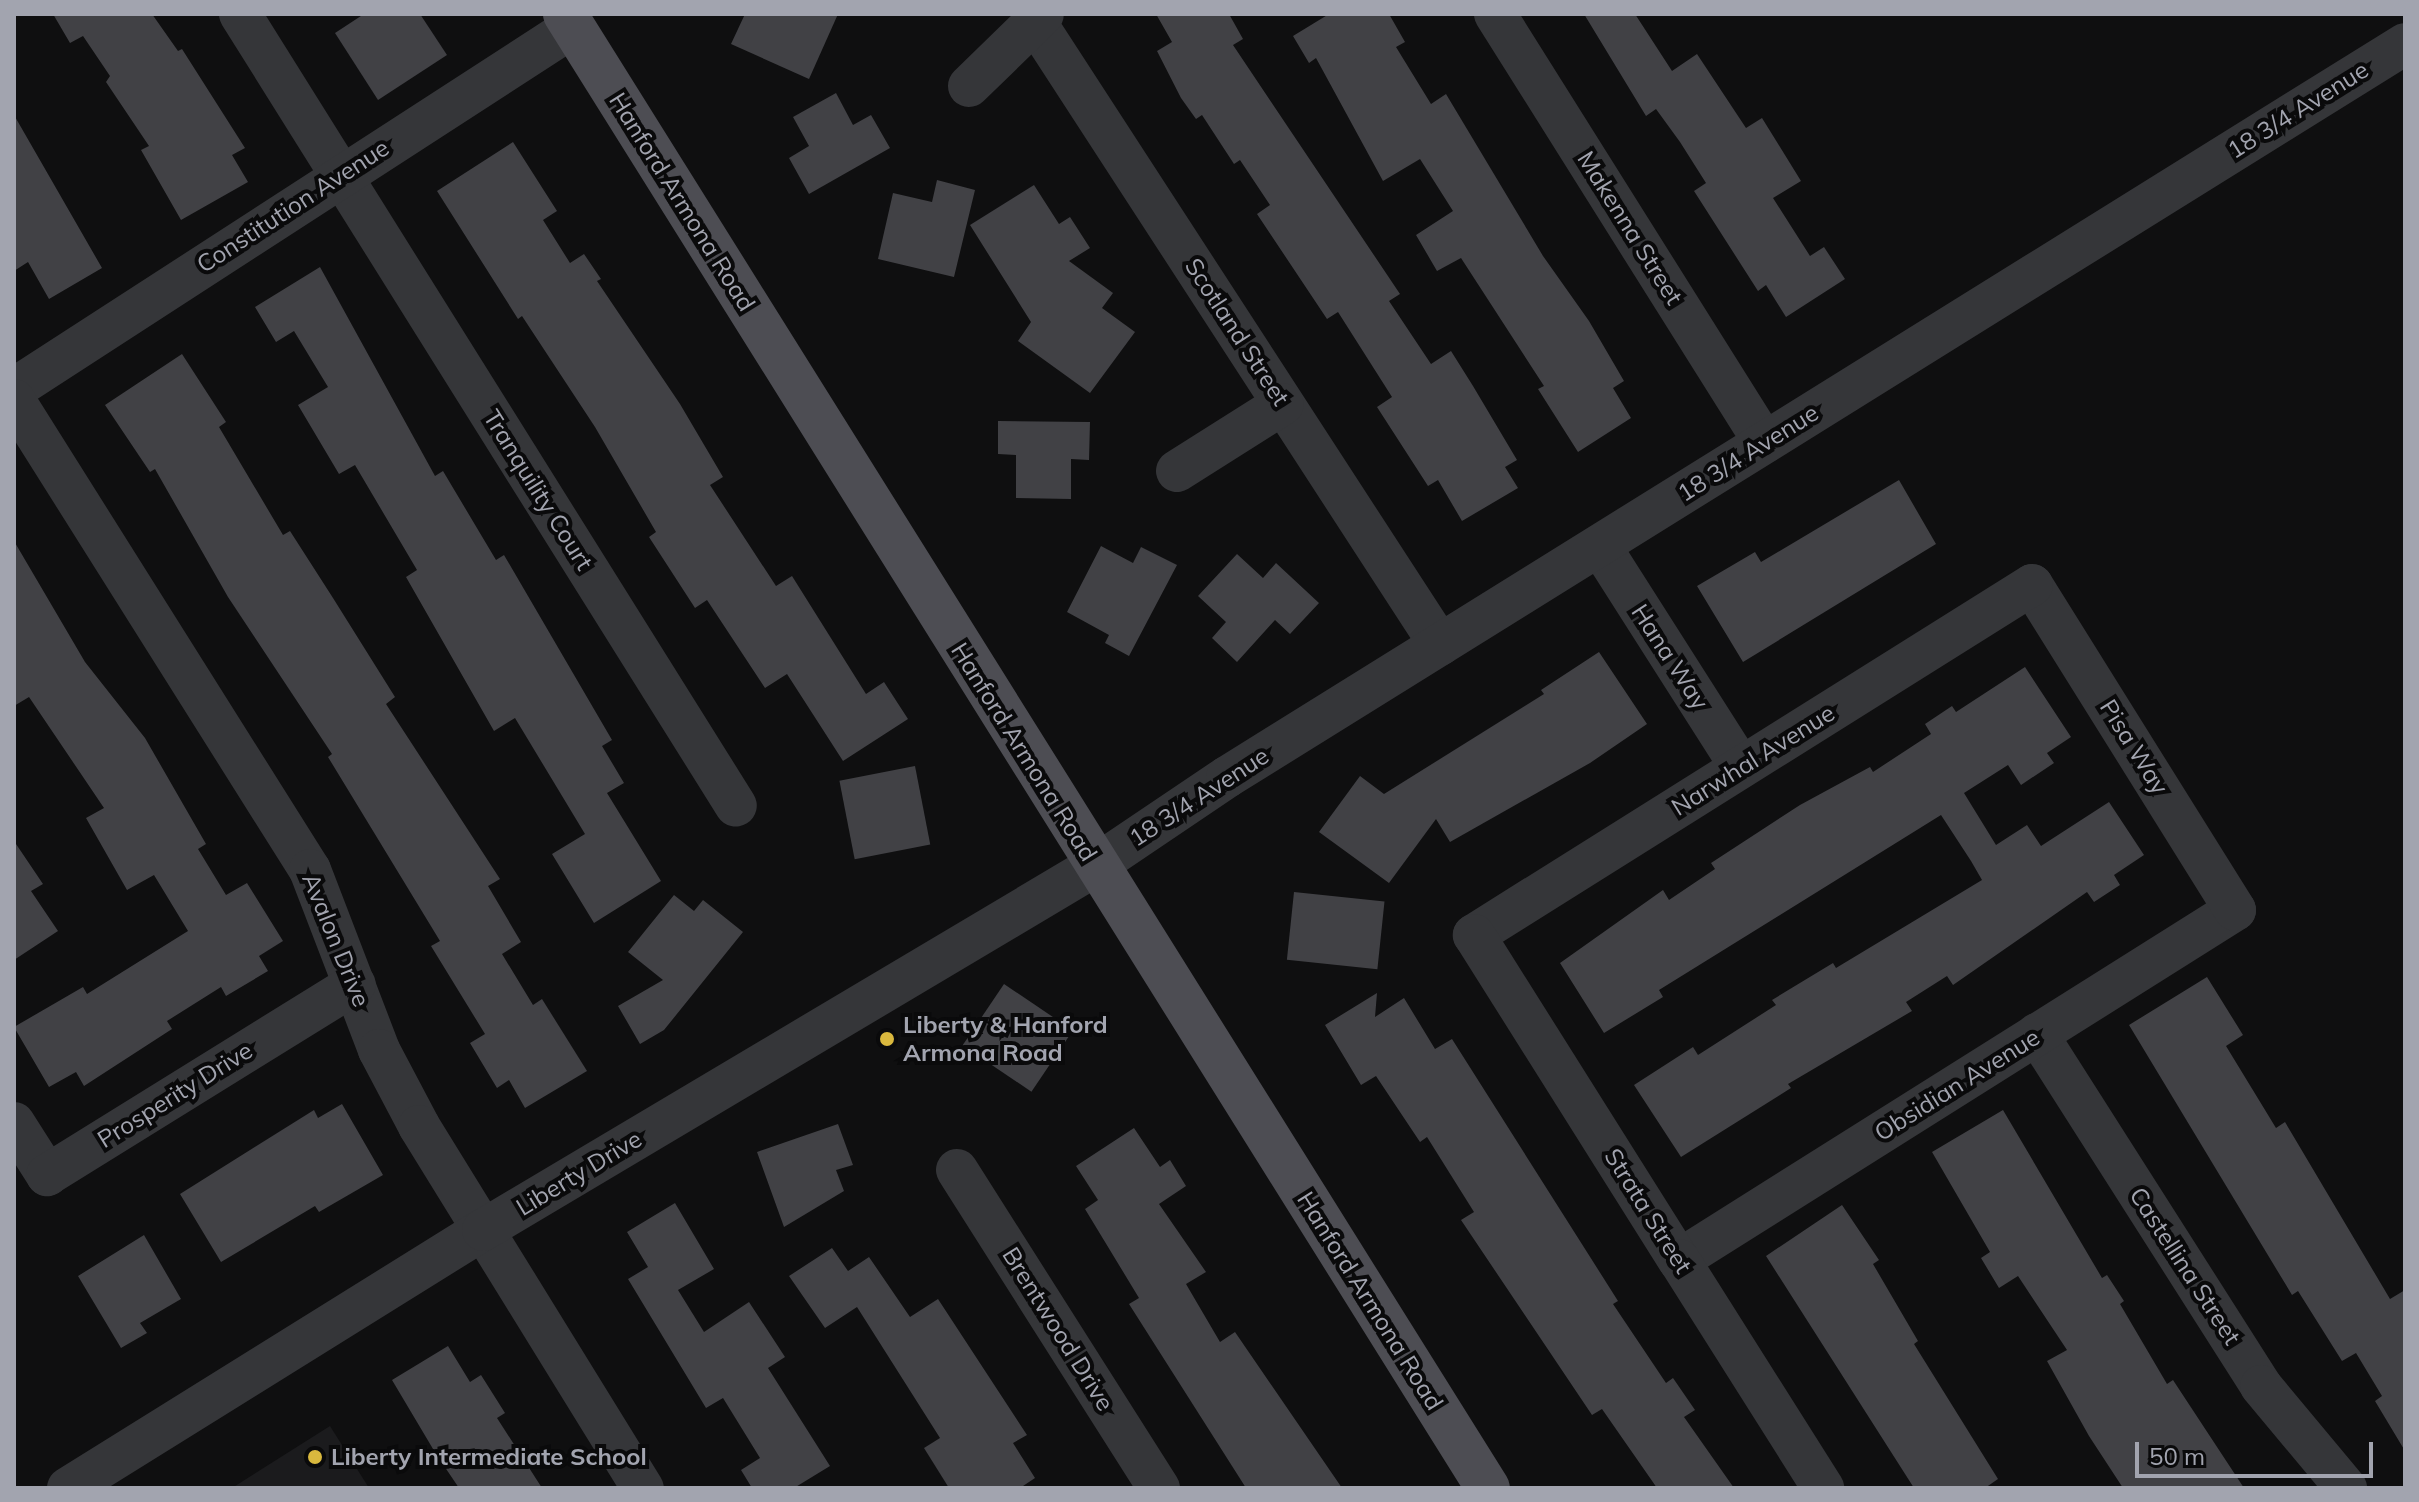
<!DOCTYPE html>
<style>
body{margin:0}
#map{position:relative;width:2419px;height:1502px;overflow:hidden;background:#0f0f10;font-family:Mulish,sans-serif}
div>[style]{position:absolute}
.built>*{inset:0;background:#1b1b1d}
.building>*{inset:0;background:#414145;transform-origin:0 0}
.minor>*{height:42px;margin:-21px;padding:0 21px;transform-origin:21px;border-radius:21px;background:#353639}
.major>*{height:44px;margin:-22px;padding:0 22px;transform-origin:22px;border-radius:22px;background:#4d4d53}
.dots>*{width:22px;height:22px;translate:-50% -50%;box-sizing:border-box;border:4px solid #0a0a0b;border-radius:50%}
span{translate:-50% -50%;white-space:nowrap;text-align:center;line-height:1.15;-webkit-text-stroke:8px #0a0a0b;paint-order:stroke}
.street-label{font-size:24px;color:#a2a4af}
.poi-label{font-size:24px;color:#a2a4af;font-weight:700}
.left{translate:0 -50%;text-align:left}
.frame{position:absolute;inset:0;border:16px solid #a2a4af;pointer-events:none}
.scale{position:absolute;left:2135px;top:1442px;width:238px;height:36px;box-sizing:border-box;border:4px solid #a2a4af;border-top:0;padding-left:10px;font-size:24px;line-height:28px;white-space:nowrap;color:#a2a4af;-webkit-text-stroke:6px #0a0a0b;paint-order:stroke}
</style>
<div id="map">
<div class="built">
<i style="clip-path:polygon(330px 1426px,369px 1488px,232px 1488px)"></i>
</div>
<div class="building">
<i style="clip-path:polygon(53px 14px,152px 14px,178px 51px,182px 49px,245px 148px,232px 155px,248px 182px,181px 220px,141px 150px,149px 146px,106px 82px,110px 76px,83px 36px,70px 43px)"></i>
<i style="clip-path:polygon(364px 14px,420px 14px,447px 55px,378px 100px,335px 33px)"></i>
<i style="clip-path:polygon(745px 14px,838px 14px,809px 79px,731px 44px)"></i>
<i style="clip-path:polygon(1156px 14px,1229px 14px,1243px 39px,1233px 45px,1400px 294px,1389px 301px,1431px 364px,1451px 351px,1473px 386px,1517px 460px,1505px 467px,1518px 488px,1462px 521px,1438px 480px,1428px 486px,1377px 407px,1392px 397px,1338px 312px,1327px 319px,1257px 214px,1270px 205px,1240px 160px,1234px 164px,1202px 115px,1196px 119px,1181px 98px,1157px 51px,1172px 42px)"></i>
<i style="clip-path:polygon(1329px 14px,1389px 14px,1405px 42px,1396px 47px,1431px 104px,1446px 94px,1543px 256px,1589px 321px,1624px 381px,1613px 388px,1631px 418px,1578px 452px,1538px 389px,1544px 386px,1461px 258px,1437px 271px,1416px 235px,1453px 211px,1420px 159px,1383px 181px,1316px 58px,1309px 63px,1293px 36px)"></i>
<i style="clip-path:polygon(1584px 14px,1635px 14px,1672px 71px,1697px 54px,1746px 128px,1762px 118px,1801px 181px,1773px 198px,1810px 256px,1824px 247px,1845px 279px,1786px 317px,1766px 285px,1758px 291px,1694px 191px,1706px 183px,1680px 142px,1656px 109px,1646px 116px)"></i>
<i style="clip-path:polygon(836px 93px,853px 125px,871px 115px,890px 148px,809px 194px,789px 158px,809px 146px,793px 117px)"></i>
<i style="clip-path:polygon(14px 115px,102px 268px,49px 299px,28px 262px,14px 271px)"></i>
<i style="clip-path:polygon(513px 142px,557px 211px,543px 220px,570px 263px,584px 254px,601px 279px,597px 281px,680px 404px,723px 477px,710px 485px,776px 586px,792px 576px,866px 694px,884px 682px,908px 719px,843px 761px,787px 674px,765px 688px,707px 600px,695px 608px,649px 537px,656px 532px,595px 427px,522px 316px,518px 319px,437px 191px)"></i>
<i style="clip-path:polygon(937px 180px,975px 190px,954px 277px,878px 259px,893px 193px,932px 202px)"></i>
<i style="clip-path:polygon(1034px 185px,1059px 224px,1070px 217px,1090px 248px,1069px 261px,1113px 293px,1102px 308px,1135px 332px,1090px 393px,1018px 341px,1031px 322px,970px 225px)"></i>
<i style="clip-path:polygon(320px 267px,435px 476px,443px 471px,496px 560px,504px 555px,612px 740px,602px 746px,624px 783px,607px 793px,661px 881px,594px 923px,552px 854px,585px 834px,515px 718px,494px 731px,406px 577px,417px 570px,355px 465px,339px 474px,298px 405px,328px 387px,294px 331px,276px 342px,255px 307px)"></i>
<i style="clip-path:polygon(182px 354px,226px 422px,219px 427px,283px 535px,290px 531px,333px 598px,395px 697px,386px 704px,500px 879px,488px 886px,521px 942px,502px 954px,533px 1005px,542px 999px,587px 1071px,525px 1108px,509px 1080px,497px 1088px,470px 1043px,485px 1034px,431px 946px,440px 941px,328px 757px,332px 754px,228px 597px,155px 469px,150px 472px,105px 405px)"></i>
<i style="clip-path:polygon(998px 421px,1090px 422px,1089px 460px,1071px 459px,1071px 499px,1016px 498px,1016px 455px,998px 454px)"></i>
<i style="clip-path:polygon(1899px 480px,1936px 544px,1743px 662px,1697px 586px,1755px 552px,1761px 562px)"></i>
<i style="clip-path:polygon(14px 541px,85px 662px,145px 738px,206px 844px,198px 849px,226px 895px,247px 883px,283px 941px,259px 956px,268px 971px,226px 996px,221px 987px,167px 1021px,172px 1029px,84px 1086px,76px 1072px,49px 1087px,14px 1027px,83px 987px,87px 994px,188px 931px,154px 875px,127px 890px,86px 818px,104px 808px,29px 697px,14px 706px)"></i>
<i style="clip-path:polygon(1101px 546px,1133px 563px,1141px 547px,1177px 565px,1129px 656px,1105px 643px,1109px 635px,1067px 612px)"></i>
<i style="clip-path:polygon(1237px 554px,1263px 578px,1276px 563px,1319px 603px,1290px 634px,1275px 620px,1237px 662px,1212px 638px,1226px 622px,1198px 596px)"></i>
<i style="clip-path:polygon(1599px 652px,1647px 724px,1590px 763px,1450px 842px,1436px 819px,1389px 883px,1319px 832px,1360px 776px,1384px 794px,1544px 694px,1541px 690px)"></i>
<i style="clip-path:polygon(2025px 667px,2071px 737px,2047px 753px,2054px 763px,2021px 785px,2008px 765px,1964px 793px,1996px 845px,2027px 825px,2041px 846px,2109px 802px,2144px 855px,2114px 875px,2120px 885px,2094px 902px,2087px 892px,1953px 985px,1947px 976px,1906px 1002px,1912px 1011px,1788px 1084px,1791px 1088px,1681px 1157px,1634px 1085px,1693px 1047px,1698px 1055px,1776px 1005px,1772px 1000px,1833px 963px,1836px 968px,1982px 880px,1971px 861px,1941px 815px,1659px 990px,1663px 997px,1604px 1033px,1560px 963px,1663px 890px,1669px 900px,1715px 869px,1711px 863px,1800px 805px,1870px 767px,1873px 772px,1931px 734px,1925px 724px,1952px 706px,1956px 712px)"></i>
<i style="left:915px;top:766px;width:80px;height:77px;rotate:79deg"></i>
<i style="clip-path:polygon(14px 841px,43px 884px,31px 891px,58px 931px,14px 960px)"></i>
<i style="left:1294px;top:892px;width:91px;height:68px;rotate:6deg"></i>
<i style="clip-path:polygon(674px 895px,694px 911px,703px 900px,743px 932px,664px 1030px,640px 1044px,618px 1006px,663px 980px,628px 952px)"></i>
<i style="clip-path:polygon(2207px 977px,2243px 1035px,2226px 1046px,2276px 1128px,2285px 1122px,2390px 1299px,2405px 1290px,2405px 1451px,2375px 1401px,2382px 1396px,2356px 1353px,2342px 1361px,2298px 1291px,2292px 1295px,2129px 1025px)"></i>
<i style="left:1004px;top:984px;width:83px;height:74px;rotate:34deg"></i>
<i style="clip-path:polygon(1377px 993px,1375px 1017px,1404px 998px,1435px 1049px,1452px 1039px,1618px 1301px,1613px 1304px,1666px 1383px,1673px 1378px,1695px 1410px,1684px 1417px,1734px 1488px,1657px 1488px,1602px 1409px,1592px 1415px,1461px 1220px,1474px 1212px,1427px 1137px,1420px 1142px,1376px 1076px,1361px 1085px,1325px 1025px)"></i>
<i style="clip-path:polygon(342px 1104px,383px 1175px,319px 1212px,315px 1206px,221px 1262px,180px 1194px,314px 1110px,318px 1118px)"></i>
<i style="clip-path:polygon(2003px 1110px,2102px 1278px,2107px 1275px,2124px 1301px,2120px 1304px,2167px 1384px,2173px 1380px,2244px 1488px,2123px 1488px,2089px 1436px,2047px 1361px,2067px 1350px,2018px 1276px,1999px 1288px,1981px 1258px,1990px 1252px,1932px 1152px)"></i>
<i style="clip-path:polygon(838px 1124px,853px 1165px,836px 1170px,844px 1191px,784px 1227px,757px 1152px)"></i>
<i style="clip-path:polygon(1134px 1128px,1160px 1167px,1170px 1160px,1186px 1186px,1159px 1204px,1206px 1272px,1186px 1284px,1220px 1342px,1235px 1332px,1342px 1488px,1246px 1488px,1129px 1304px,1139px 1298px,1085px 1209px,1098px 1200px,1076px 1166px)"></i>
<i style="clip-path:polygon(675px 1203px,714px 1269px,678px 1290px,704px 1332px,749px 1302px,785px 1357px,768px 1368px,830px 1466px,794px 1488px,752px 1488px,741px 1470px,760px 1458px,723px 1398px,706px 1408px,628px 1279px,648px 1267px,627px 1232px)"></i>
<i style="clip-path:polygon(1842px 1205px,1879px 1260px,1873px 1264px,1918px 1341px,1914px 1344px,1998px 1479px,1985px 1488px,1914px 1488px,1766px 1256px)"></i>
<i style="clip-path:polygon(144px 1235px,181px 1299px,140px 1323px,147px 1333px,121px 1348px,78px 1276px)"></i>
<i style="clip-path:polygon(832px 1248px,848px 1271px,869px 1257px,910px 1317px,938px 1299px,1027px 1435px,1013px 1443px,1035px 1478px,1020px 1488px,949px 1488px,924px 1448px,940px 1438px,857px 1307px,825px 1328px,789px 1276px)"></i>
<i style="clip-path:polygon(448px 1346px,470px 1382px,481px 1375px,505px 1413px,497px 1418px,542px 1488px,459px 1488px,436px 1454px,392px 1380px)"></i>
</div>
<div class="minor">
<i style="left:240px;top:14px;width:934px;rotate:57.94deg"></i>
<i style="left:1495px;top:14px;width:506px;rotate:57.85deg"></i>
<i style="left:1034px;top:20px;width:745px;rotate:56.99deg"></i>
<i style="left:969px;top:86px;width:103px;rotate:-44.2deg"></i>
<i style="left:14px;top:389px;width:666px;rotate:-32.93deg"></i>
<i style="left:14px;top:400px;width:555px;rotate:57.8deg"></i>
<i style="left:310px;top:870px;width:193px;rotate:69deg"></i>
<i style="left:379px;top:1050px;width:86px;rotate:62.2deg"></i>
<i style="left:419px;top:1126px;width:426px;rotate:58.3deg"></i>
<i style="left:1177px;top:471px;width:125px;rotate:-32.3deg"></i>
<i style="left:1600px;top:546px;width:262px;rotate:57.5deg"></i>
<i style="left:2037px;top:1034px;width:417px;rotate:57.5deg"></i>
<i style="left:2261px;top:1386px;width:133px;rotate:50.2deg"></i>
<i style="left:14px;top:1123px;width:62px;rotate:57.6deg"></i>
<i style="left:47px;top:1175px;width:362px;rotate:-31.8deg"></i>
<i style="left:957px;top:1170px;width:377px;rotate:57.6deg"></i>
<i style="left:1679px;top:1260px;width:657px;rotate:-32.19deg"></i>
<i style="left:2235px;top:910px;width:383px;rotate:-122deg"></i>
<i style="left:2032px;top:585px;width:659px;rotate:147.9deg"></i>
<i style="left:1474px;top:935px;width:384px;rotate:57.8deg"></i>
<i style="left:1679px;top:1260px;width:270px;rotate:57.7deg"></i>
<i style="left:68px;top:1488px;width:489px;rotate:-31.9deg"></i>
<i style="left:483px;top:1230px;width:712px;rotate:-30.74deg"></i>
<i style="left:1095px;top:866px;width:159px;rotate:-34deg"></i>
<i style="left:1227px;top:777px;width:1387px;rotate:-31.89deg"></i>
</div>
<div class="major">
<i style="left:565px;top:14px;width:1739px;rotate:57.95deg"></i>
</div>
<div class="dots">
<i style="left:887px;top:1039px;background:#d9b83e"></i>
<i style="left:315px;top:1457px;background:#d9b83e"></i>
</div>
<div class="street-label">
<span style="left:2298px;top:110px;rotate:-32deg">18 3/4 Avenue</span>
<span style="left:682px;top:202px;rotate:58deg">Hanford Armona Road</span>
<span style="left:293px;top:206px;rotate:-33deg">Constitution Avenue</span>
<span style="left:1630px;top:228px;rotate:58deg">Makenna Street</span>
<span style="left:1237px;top:332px;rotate:57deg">Scotland Street</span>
<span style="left:1748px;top:453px;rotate:-32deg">18 3/4 Avenue</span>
<span style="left:538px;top:490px;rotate:58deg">Tranquility Court</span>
<span style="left:1670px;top:657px;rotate:57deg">Hana Way</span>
<span style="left:2134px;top:747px;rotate:58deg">Pisa Way</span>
<span style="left:1024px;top:752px;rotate:58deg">Hanford Armona Road</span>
<span style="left:1753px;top:760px;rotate:-32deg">Narwhal Avenue</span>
<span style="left:1199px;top:797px;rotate:-33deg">18 3/4 Avenue</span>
<span style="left:336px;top:940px;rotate:68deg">Avalon Drive</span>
<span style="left:1957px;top:1085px;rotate:-32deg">Obsidian Avenue</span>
<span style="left:175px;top:1095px;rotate:-32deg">Prosperity Drive</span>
<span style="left:579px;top:1173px;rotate:-31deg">Liberty Drive</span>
<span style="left:1648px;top:1211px;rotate:58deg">Strata Street</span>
<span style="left:2185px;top:1266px;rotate:57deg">Castellina Street</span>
<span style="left:1370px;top:1301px;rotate:58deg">Hanford Armona Road</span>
<span style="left:1058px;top:1329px;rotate:58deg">Brentwood Drive</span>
</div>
<div class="poi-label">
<span class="left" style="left:903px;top:1039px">Liberty &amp; Hanford<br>Armona Road</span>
<span class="left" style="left:331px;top:1457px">Liberty Intermediate School</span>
</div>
<div class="frame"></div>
<div class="scale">50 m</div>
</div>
